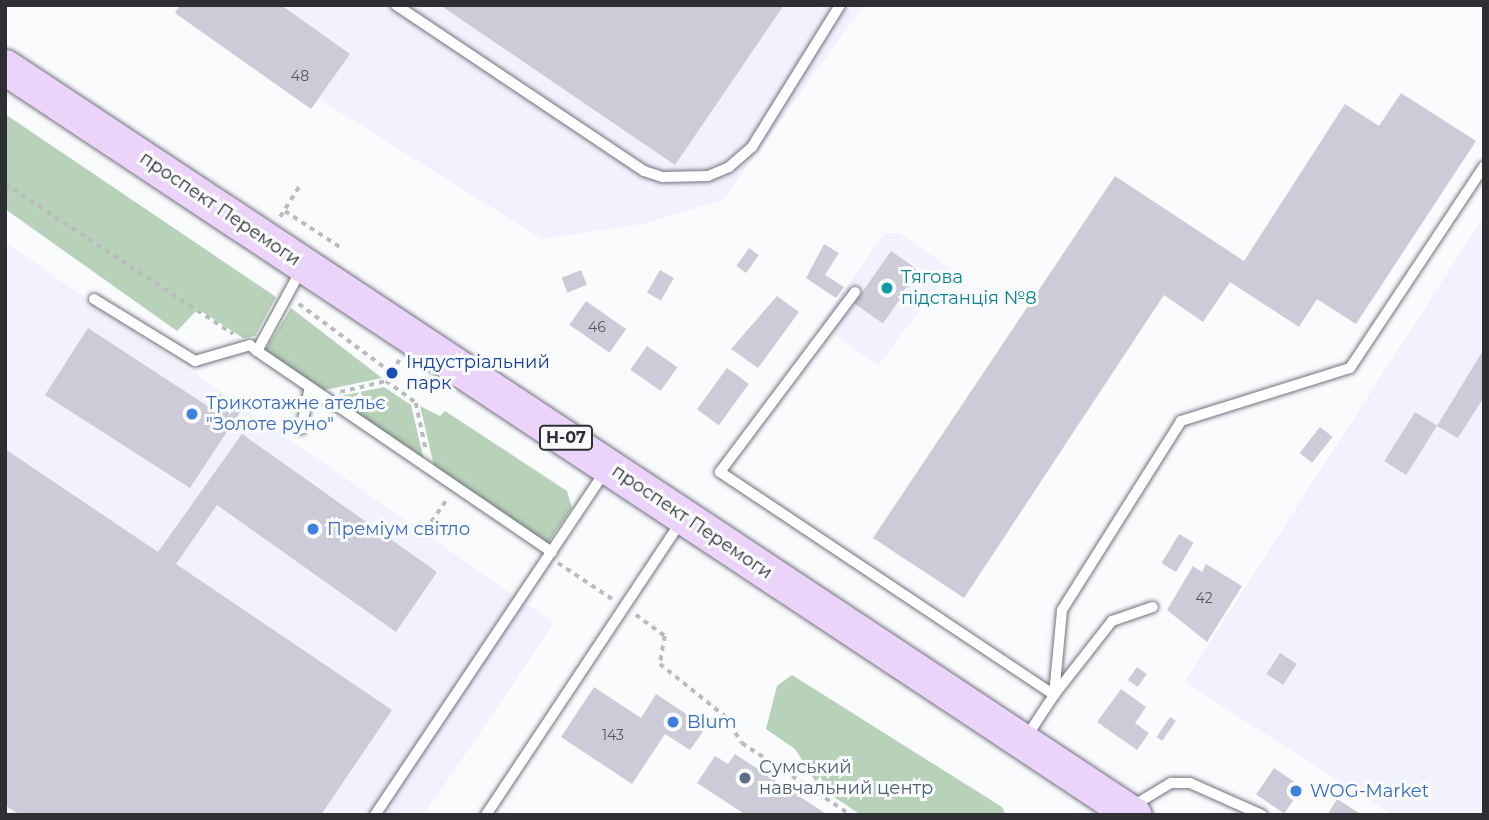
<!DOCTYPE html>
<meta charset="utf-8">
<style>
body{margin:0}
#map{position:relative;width:1489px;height:820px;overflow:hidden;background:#fafbfd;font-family:Montserrat,sans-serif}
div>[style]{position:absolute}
.built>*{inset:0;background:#f1f2fe}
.green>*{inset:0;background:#b7d2b8}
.building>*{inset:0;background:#cccbd7;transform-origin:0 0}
.path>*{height:3.5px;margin-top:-1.75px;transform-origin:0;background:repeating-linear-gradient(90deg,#babbbd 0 5px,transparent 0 10px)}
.roads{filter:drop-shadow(0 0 2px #71727d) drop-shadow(0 0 2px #71727d)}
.lane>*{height:10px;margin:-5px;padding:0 5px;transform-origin:5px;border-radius:5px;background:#fff}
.primary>*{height:35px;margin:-17.5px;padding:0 17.5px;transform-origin:17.5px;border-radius:17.5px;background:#ecd3fa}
.dots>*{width:19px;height:19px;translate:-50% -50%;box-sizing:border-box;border:4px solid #fafbfd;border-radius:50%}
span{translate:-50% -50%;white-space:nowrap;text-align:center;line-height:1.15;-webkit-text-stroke:6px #fafbfd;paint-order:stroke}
.number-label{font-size:14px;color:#56565c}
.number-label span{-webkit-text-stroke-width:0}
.shield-label span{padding:2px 5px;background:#fafbfd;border:2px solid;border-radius:5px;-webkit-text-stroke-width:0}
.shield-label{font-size:16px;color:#2e2f33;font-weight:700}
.street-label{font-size:18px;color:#2e2f33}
.culture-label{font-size:18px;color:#0d838f}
.left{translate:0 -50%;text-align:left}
.transit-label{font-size:18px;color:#164399}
.shop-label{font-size:18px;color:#366cbe}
.service-label{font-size:18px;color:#4e5e75}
.frame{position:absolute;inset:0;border:7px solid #2e2f33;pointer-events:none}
</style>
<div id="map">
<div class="built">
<i style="clip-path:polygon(180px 5px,864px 5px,723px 200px,642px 224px,542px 239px,319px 99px,311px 109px,175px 13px)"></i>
<i style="clip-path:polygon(1484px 216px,1484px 806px,1478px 815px,1392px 815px,1184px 682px)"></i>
<i style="clip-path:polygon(899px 233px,951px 269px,878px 366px,820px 324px,884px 234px)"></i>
<i style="clip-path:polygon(5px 242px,554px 623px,424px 815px,5px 815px)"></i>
</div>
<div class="green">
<i style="clip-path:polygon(5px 114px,276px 297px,255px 336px,243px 338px,198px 309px,177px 331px,5px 209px)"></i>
<i style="clip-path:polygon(291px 308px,382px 378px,320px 391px,265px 351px)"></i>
<i style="clip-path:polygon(384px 387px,411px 405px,424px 460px,331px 398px)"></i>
<i style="clip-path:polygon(420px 406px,440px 416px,445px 411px,567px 491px,572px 508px,547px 544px,434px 466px)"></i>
<i style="clip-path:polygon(792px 675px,1002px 807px,1006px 815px,861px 815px,819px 787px,795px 749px,766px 729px,777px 686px)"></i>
</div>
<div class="building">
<i style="clip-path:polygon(180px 5px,281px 5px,350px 54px,311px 109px,175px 13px)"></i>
<i style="clip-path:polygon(440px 5px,784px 5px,675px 165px)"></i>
<i style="clip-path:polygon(1401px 93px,1476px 141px,1356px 324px,1317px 299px,1299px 327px,1230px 282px,1203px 322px,1164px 295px,964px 598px,873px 538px,1115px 176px,1244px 261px,1345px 104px,1379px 126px)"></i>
<i style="clip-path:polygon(824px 244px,839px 253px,825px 275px,844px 287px,836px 298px,806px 278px)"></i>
<i style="left:749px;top:248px;width:12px;height:22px;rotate:35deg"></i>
<i style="left:891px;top:251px;width:35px;height:64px;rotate:35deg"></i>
<i style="left:581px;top:270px;width:16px;height:21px;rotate:68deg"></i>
<i style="left:660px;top:270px;width:16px;height:26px;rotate:30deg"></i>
<i style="clip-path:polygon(777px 296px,799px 312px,758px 368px,731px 349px)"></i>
<i style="left:586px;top:301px;width:49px;height:29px;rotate:35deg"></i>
<i style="clip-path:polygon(88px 328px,209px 407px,218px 393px,242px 409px,190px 488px,45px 395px)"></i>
<i style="left:647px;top:346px;width:37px;height:29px;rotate:35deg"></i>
<i style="clip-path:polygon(1484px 349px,1484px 397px,1458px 438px,1437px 426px)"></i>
<i style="left:727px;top:368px;width:27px;height:51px;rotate:36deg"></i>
<i style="left:1415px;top:412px;width:26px;height:58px;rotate:32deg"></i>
<i style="left:1320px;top:427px;width:16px;height:33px;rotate:38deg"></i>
<i style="clip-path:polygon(242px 434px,437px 572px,396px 632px,217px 505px,176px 564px,392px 710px,321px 815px,20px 815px,5px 805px,5px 449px,158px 552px)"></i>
<i style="left:1179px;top:534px;width:17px;height:34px;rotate:31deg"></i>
<i style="clip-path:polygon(1206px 564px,1242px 586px,1207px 642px,1167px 610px,1193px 566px,1202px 572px)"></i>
<i style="left:1280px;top:653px;width:20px;height:25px;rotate:33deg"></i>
<i style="left:1137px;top:667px;width:12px;height:16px;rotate:35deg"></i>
<i style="clip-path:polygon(594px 687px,641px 718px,656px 694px,706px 727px,690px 750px,665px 734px,632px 784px,561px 737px)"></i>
<i style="clip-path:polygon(1121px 689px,1146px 707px,1135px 723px,1149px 733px,1137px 750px,1097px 722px)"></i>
<i style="left:1170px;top:717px;width:7px;height:24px;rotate:34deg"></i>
<i style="clip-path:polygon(735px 754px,805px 800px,828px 815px,746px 815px,697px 783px,715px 756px,728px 764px)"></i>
<i style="left:1274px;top:768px;width:34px;height:32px;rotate:34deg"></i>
<i style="clip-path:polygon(1337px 799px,1362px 815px,1327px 815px)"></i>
</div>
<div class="path">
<i style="left:5px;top:184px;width:273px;rotate:33.3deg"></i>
<i style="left:285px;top:211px;width:66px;rotate:33.2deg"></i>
<i style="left:280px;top:217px;width:40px;rotate:-58deg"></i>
<i style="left:299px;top:304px;width:116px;rotate:36.6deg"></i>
<i style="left:392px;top:373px;width:10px;rotate:127deg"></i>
<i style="left:392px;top:373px;width:15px;rotate:-62deg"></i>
<i style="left:340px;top:392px;width:47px;rotate:-13.4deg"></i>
<i style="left:386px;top:381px;width:37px;rotate:36deg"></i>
<i style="left:416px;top:403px;width:48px;rotate:78deg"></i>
<i style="left:431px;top:522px;width:29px;rotate:-55deg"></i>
<i style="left:558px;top:563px;width:65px;rotate:33.7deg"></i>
<i style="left:636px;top:615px;width:36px;rotate:36deg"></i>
<i style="left:665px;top:636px;width:28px;rotate:100deg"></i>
<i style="left:660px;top:664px;width:83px;rotate:38.7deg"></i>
<i style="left:725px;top:716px;width:32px;rotate:58deg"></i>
<i style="left:742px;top:743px;width:131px;rotate:33.4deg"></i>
</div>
<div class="roads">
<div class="lane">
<i style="left:396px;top:5px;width:298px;rotate:33.8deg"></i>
<i style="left:644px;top:171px;width:20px;rotate:18deg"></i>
<i style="left:663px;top:177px;width:45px;rotate:-1.3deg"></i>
<i style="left:708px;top:176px;width:23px;rotate:-23deg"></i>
<i style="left:729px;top:167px;width:30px;rotate:-41deg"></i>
<i style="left:752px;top:147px;width:167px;rotate:-58.2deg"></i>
<i style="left:855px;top:292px;width:225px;rotate:126.9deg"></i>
<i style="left:720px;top:472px;width:402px;rotate:33.7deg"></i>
<i style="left:1054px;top:695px;width:94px;rotate:-51.9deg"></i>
<i style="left:1112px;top:621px;width:43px;rotate:-18.9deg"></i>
<i style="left:94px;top:299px;width:119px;rotate:31.5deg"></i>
<i style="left:195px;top:361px;width:57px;rotate:-16.2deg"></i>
<i style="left:250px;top:345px;width:9px;rotate:41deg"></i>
<i style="left:257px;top:351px;width:92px;rotate:-61.5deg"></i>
<i style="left:257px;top:351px;width:357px;rotate:34.3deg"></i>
<i style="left:301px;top:429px;width:39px;rotate:-78deg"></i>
<i style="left:1025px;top:739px;width:53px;rotate:-56.6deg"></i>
<i style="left:1054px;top:695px;width:85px;rotate:-84.6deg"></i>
<i style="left:1062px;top:610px;width:223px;rotate:-57.8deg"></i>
<i style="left:1181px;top:421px;width:177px;rotate:-17.4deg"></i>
<i style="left:1350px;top:368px;width:242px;rotate:-56.4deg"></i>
<i style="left:1131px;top:807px;width:47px;rotate:-31deg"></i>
<i style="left:1171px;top:783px;width:19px"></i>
<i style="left:1190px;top:783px;width:79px;rotate:24deg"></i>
<i style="left:375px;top:815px;width:414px;rotate:-56.2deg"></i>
<i style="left:486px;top:815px;width:354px;rotate:-56.4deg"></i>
</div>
<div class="primary">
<i style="left:5px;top:67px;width:1354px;rotate:33.53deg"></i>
</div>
</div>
<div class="dots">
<i style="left:887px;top:288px;background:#0f9aa8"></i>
<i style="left:392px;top:373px;background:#1a4fb4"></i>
<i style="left:192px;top:414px;background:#3f7fe0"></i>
<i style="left:313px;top:529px;background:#3f7fe0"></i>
<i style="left:673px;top:722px;background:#3f7fe0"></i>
<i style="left:745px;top:778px;background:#5c6f8a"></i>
<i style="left:1296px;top:791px;background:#3f7fe0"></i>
</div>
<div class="number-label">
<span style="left:300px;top:76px">48</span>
<span style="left:597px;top:327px">46</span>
<span style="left:1204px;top:598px">42</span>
<span style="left:613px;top:735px">143</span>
</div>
<div class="shield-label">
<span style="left:566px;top:438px">Н-07</span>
</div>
<div class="street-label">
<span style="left:220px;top:209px;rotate:34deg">проспект Перемоги</span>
<span style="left:692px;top:522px;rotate:34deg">проспект Перемоги</span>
</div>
<div class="culture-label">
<span class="left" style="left:901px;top:288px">Тягова<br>підстанція №8</span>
</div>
<div class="transit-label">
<span class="left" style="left:406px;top:373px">Індустріальний<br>парк</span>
</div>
<div class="shop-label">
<span class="left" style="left:206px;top:414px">Трикотажне ательє<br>"Золоте руно"</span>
<span class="left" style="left:327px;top:529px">Преміум світло</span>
<span class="left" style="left:687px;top:722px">Blum</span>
<span class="left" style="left:1310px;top:791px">WOG-Market</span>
</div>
<div class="service-label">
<span class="left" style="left:759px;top:778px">Сумський<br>навчальний центр</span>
</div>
<div class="frame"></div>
</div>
